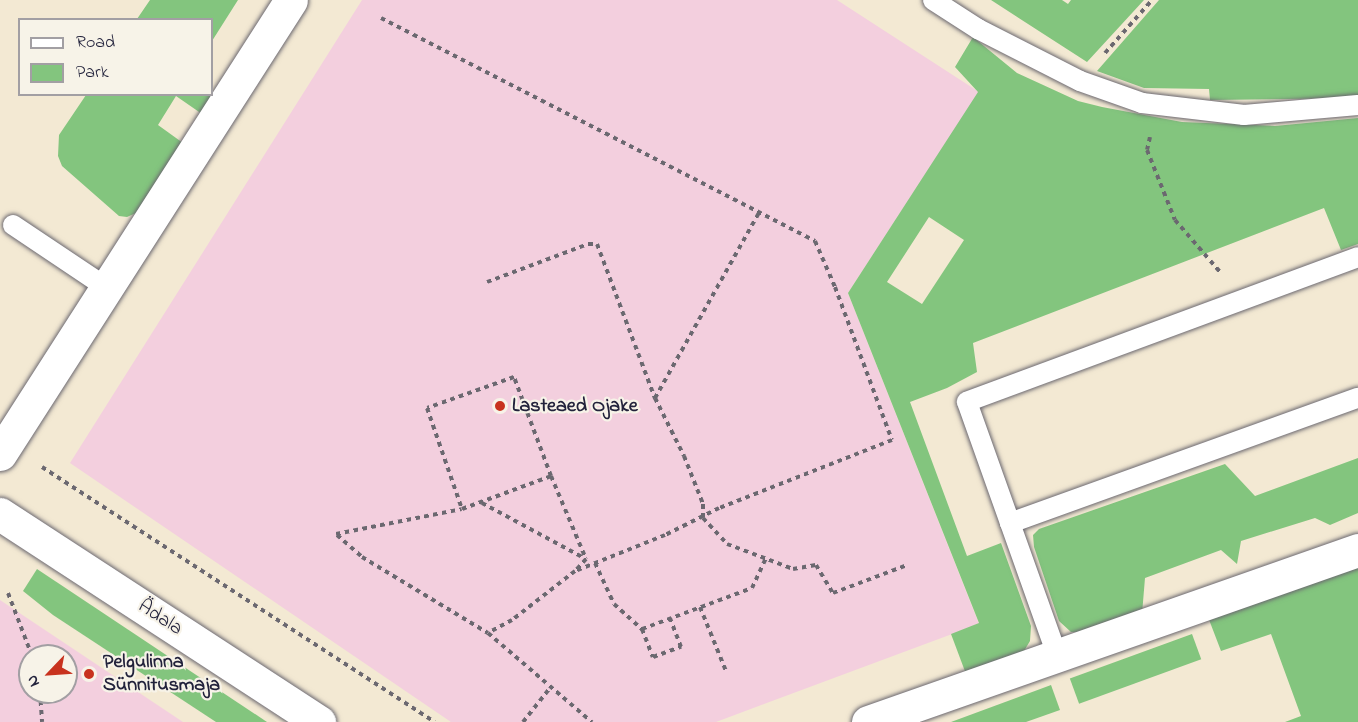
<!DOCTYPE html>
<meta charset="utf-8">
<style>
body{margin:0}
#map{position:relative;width:1358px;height:722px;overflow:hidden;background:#f3e9d3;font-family:"Indie Flower",sans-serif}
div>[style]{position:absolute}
.built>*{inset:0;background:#f3cfde}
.green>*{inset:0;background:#83c57e;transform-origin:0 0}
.path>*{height:4px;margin-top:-2px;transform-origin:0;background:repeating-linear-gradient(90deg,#6b6870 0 4.5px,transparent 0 9px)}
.roads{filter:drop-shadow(0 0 2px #6b6870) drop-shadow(0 0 2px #6b6870)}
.lane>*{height:20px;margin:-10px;padding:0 10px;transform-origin:10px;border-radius:10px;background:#fff}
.street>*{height:33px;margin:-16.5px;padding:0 16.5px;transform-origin:16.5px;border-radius:16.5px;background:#fff}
.dots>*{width:16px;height:16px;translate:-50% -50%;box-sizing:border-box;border:3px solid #f7f3e8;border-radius:50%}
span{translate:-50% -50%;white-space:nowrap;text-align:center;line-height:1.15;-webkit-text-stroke:4.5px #f7f3e8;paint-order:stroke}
.poi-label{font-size:20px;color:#22223b;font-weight:700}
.left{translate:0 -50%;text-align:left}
.street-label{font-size:20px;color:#22223b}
.legend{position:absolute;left:18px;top:18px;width:195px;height:78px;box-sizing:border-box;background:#f7f3e8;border:2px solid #a29fa3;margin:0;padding:8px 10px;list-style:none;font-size:18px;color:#22223b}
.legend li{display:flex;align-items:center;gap:12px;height:30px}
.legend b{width:30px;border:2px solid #a29fa3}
.north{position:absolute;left:18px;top:644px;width:60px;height:60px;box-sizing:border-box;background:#f7f3e8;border:2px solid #a29fa3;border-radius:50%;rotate:245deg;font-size:16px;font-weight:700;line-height:24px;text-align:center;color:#22223b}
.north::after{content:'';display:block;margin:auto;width:21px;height:27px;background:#c8321e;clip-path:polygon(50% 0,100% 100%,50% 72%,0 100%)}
</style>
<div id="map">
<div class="built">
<i style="clip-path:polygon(362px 0,837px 0,979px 92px,848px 293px,979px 624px,716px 722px,451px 722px,70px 463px)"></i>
<i style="clip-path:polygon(evenodd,0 600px,183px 722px,0 722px,0 600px,30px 656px,66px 656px,66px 692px,30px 692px,30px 656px)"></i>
</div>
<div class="green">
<i style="clip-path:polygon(150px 0,238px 0,212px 41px,212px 20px,137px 19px)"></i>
<i style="clip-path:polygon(991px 0,1062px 0,1068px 4px,1071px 0,1144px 0,1087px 62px)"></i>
<i style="clip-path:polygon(1159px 0,1358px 0,1358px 98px,1210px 100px,1209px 89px,1144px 88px,1097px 71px)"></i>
<i style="clip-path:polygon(evenodd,973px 37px,1017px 73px,1078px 101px,1102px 107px,1182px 122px,1275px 126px,1358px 118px,1358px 244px,1341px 250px,1324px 208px,973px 343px,977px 372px,947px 388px,910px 402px,967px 556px,1001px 543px,1031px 626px,1030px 641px,1024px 651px,966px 674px,951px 634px,979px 623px,848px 293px,978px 92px,955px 67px,973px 37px,929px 217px,964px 240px,922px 304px,887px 282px,929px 217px)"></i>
<i style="clip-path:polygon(207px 94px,213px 98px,202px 114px,176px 96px,158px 125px,183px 143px,136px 213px,127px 217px,119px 216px,62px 166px,58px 156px,59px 135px,86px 95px)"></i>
<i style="clip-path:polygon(1358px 458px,1358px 513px,1330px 525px,1315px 518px,1241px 541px,1237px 564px,1221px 550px,1145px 578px,1142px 614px,1087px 632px,1071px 632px,1059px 621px,1034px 547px,1033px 535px,1039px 529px,1225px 464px,1255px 496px)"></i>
<i style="clip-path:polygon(1358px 564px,1358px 722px,1285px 722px,1301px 716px,1271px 634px,1221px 651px,1208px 617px)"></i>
<i style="clip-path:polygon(37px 569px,267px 722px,216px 722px,53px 615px,23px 591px)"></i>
<i style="left:1192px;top:634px;width:27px;height:130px;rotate:70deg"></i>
<i style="clip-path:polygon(1051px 685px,1060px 710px,1026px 722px,951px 722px)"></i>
</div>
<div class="path">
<i style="left:381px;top:18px;width:488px;rotate:27.2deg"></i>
<i style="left:815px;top:241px;width:50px;rotate:66.5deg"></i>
<i style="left:835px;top:287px;width:163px;rotate:69.6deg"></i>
<i style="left:892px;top:440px;width:186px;rotate:158.5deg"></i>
<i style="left:719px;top:508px;width:60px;rotate:153.4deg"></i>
<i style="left:665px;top:535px;width:97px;rotate:158.2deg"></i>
<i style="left:575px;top:571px;width:80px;rotate:142.1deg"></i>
<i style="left:512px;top:620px;width:27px;rotate:152deg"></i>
<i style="left:1105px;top:53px;width:71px;rotate:-48.4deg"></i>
<i style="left:1150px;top:137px;width:13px;rotate:103deg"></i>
<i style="left:1147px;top:150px;width:75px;rotate:68.2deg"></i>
<i style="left:1175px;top:220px;width:69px;rotate:49.1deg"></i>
<i style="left:487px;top:282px;width:108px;rotate:-20.6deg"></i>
<i style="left:588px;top:244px;width:9px"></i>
<i style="left:597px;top:244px;width:165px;rotate:69.4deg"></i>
<i style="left:655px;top:398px;width:65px;rotate:63.4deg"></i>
<i style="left:684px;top:456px;width:52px;rotate:68.4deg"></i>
<i style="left:703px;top:504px;width:14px;rotate:90deg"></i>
<i style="left:703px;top:518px;width:35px;rotate:47deg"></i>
<i style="left:727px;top:544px;width:71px;rotate:20.7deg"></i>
<i style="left:793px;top:569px;width:23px;rotate:-10deg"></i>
<i style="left:816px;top:565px;width:33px;rotate:59deg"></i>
<i style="left:833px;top:593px;width:79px;rotate:-20.7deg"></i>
<i style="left:655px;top:398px;width:212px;rotate:-60.7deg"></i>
<i style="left:42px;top:467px;width:468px;rotate:33deg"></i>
<i style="left:551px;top:476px;width:90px;rotate:67.1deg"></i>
<i style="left:586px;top:559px;width:15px;rotate:132deg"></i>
<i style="left:482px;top:503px;width:118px;rotate:28.3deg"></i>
<i style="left:336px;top:534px;width:128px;rotate:-11.2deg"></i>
<i style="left:462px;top:509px;width:95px;rotate:-20.3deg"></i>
<i style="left:551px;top:476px;width:106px;rotate:-110.5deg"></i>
<i style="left:514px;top:377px;width:92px;rotate:160.4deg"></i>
<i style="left:427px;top:408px;width:107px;rotate:70.9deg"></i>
<i style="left:337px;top:535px;width:33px;rotate:41deg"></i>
<i style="left:362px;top:557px;width:147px;rotate:31.1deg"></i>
<i style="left:488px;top:633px;width:137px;rotate:40.6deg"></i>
<i style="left:595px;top:563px;width:45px;rotate:65.1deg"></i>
<i style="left:614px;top:604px;width:38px;rotate:42deg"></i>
<i style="left:642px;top:629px;width:117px;rotate:-20.4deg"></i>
<i style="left:752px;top:588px;width:33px;rotate:-65deg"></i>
<i style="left:8px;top:593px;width:67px;rotate:69.1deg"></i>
<i style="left:700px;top:607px;width:69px;rotate:67.9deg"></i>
<i style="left:642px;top:629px;width:30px;rotate:69deg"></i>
<i style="left:653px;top:657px;width:30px;rotate:-20deg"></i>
<i style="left:681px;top:647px;width:31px;rotate:-111deg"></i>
<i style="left:40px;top:692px;width:30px;rotate:86deg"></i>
<i style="left:523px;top:722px;width:43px;rotate:-51.5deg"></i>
</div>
<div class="roads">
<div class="lane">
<i style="left:933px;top:0;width:54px;rotate:32.8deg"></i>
<i style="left:978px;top:29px;width:114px;rotate:27deg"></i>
<i style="left:1080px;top:81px;width:66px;rotate:19.5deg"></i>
<i style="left:1142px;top:103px;width:103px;rotate:6.7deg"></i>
<i style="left:1244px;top:115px;width:114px;rotate:-5deg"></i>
<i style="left:13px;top:225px;width:113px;rotate:33.8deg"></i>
<i style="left:1358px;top:257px;width:417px;rotate:159.7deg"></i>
<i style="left:967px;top:402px;width:128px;rotate:70.4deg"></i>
<i style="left:1010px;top:523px;width:370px;rotate:-19.8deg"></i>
<i style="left:1010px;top:523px;width:140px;rotate:70.4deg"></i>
</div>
<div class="street">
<i style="left:0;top:454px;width:539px;rotate:-57.34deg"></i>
<i style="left:0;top:514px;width:381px;rotate:33.1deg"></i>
<i style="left:868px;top:722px;width:519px;rotate:-19.34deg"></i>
</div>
</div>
<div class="dots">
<i style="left:500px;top:406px;background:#c8321e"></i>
<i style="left:89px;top:674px;background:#c8321e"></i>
</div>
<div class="poi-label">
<span class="left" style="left:512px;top:406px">Lasteaed Ojake</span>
<span class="left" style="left:103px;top:674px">Pelgulinna<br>Sünnitusmaja</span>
</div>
<div class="street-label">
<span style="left:160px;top:618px;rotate:33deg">Ädala</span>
</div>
<ul class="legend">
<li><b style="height:8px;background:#fff"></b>Road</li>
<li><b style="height:16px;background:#83c57e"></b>Park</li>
</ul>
<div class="north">N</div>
</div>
